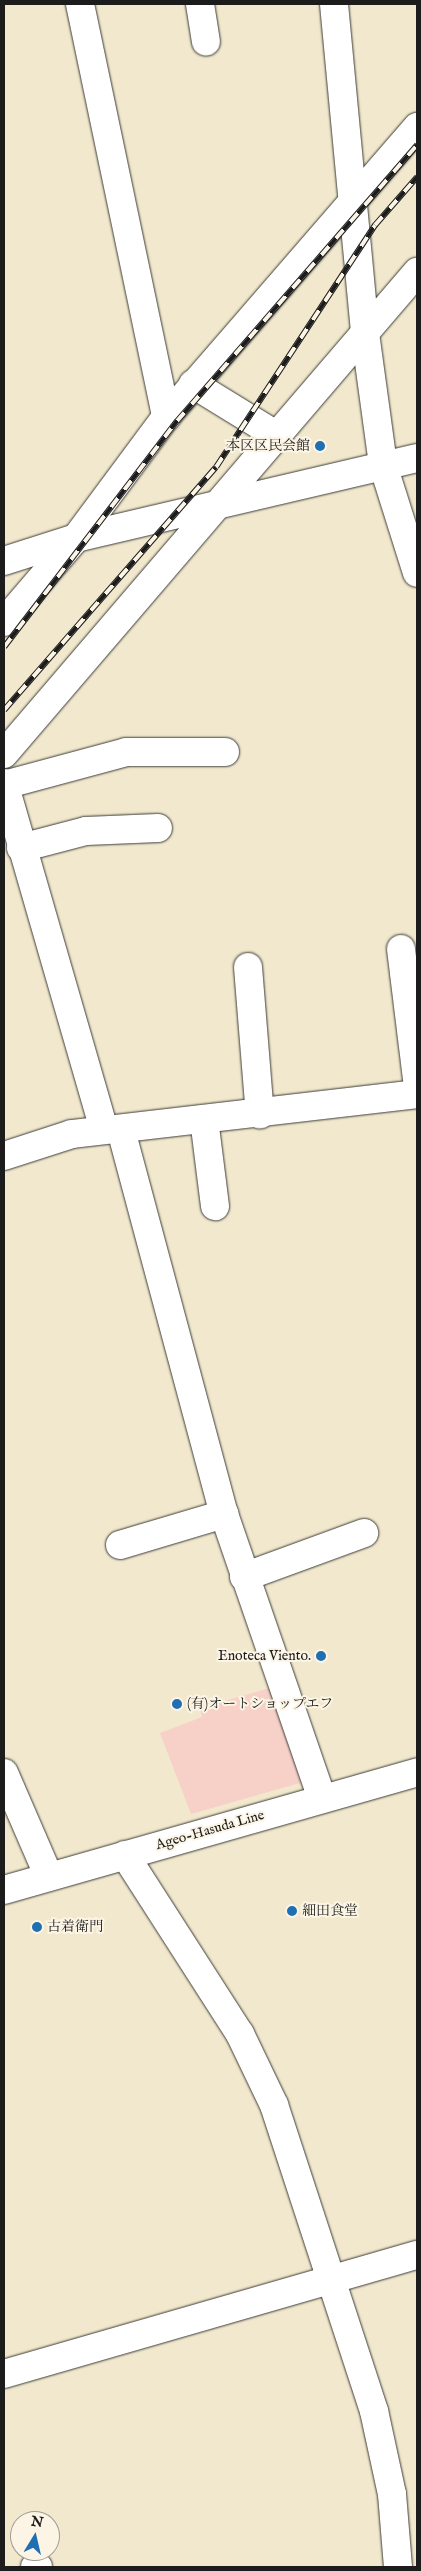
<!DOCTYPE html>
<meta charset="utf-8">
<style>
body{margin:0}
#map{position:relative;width:421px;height:2571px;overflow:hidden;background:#f1e8cd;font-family:"IM FELL English","Noto Serif JP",serif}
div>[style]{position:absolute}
.built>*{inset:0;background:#f7d1c8}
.roads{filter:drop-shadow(0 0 1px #3c3b37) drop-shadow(0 0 1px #3c3b37)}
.minor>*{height:28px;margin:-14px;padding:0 14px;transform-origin:14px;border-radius:14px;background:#fff}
.major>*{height:28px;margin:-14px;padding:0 14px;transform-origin:14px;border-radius:14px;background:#fff}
.rail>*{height:5.5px;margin-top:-2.75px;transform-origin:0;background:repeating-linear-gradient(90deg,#fcf5e5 0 11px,#1c1c1c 0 22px);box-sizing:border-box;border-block:1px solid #1c1c1c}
.dots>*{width:14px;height:14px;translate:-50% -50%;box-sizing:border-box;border:2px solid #fcf5e5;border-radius:50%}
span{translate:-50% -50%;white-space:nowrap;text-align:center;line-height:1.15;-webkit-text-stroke:4px #fcf5e5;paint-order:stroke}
.poi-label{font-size:14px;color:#1c1c1c}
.right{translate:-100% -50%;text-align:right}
.left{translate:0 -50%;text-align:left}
.street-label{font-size:14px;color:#1c1c1c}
.frame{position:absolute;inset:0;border:5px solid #1c1c1c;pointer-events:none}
.north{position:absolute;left:10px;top:2511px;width:50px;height:50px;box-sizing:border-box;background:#fcf5e5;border:1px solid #a29e95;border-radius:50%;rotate:9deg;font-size:14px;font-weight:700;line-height:20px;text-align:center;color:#1c1c1c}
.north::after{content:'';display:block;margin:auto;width:18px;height:22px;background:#1f6fb2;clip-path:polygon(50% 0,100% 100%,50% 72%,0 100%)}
</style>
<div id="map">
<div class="built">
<i style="clip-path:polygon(273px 1687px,307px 1781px,191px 1814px,160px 1733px,202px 1717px,200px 1708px)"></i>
</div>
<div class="roads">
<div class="minor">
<i style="left:80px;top:4px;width:422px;rotate:78.2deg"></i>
<i style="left:200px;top:4px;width:38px;rotate:81deg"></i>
<i style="left:334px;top:4px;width:330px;rotate:84.6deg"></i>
<i style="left:365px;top:333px;width:133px;rotate:82.2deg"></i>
<i style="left:383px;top:465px;width:113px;rotate:72.5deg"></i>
<i style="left:193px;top:384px;width:97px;rotate:31.6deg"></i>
<i style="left:4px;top:561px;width:76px;rotate:-17.7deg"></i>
<i style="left:76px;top:538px;width:350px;rotate:-13.2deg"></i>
<i style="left:4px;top:622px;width:111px;rotate:-49.4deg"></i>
<i style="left:76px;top:538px;width:151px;rotate:-53.4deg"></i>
<i style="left:166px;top:417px;width:384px;rotate:-49.1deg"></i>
<i style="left:4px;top:754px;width:635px;rotate:-49.41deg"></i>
<i style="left:4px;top:783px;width:360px;rotate:73.9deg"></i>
<i style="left:4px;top:785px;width:126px;rotate:-15.1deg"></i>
<i style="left:126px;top:752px;width:99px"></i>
<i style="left:21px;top:848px;width:67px;rotate:-14.7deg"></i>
<i style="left:86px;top:831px;width:72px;rotate:-2.4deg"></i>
<i style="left:401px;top:949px;width:132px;rotate:83deg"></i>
<i style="left:248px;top:967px;width:148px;rotate:85.4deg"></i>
<i style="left:204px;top:1119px;width:88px;rotate:82.8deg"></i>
<i style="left:121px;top:1130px;width:398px;rotate:75deg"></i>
<i style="left:224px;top:1514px;width:300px;rotate:71deg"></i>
<i style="left:4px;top:1156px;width:71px;rotate:-17.9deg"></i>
<i style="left:72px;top:1134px;width:347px;rotate:-6.6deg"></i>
<i style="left:120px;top:1545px;width:109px;rotate:-16.6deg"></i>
<i style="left:244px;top:1577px;width:128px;rotate:-20.1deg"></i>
<i style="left:4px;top:1773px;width:113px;rotate:66.6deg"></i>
<i style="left:125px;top:1855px;width:213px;rotate:57.3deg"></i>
<i style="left:240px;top:2034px;width:79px;rotate:64.4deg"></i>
<i style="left:274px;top:2105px;width:322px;rotate:71.9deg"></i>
<i style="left:374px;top:2411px;width:85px;rotate:77.8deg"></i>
<i style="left:392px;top:2494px;width:73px;rotate:85.3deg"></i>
<i style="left:4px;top:2374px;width:430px;rotate:-16.1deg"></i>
<i style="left:35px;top:2567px;width:3px"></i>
</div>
<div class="major">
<i style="left:4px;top:1890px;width:430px;rotate:-15.9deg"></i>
</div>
</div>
<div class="rail">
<i style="left:4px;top:647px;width:285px;rotate:-52.6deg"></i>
<i style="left:177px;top:421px;width:366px;rotate:-49deg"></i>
<i style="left:4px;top:710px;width:322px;rotate:-48.9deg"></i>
<i style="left:216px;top:467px;width:290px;rotate:-56.7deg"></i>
<i style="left:375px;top:225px;width:64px;rotate:-48.8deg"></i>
</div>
<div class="dots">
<i style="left:320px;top:446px;background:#1f6fb2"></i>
<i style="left:321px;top:1656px;background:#1f6fb2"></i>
<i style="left:177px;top:1704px;background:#1f6fb2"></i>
<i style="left:292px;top:1911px;background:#1f6fb2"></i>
<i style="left:37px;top:1927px;background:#1f6fb2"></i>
</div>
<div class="poi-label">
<span class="right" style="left:310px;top:446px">本区区民会館</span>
<span class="right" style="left:311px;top:1656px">Enoteca Viento.</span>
<span class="left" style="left:187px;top:1704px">(有)オートショップエフ</span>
<span class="left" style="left:302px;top:1911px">細田食堂</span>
<span class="left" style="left:47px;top:1927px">古着衛門</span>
</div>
<div class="street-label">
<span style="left:210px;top:1830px;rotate:-16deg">Ageo-Hasuda Line</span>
</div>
<div class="frame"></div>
<div class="north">N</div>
</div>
